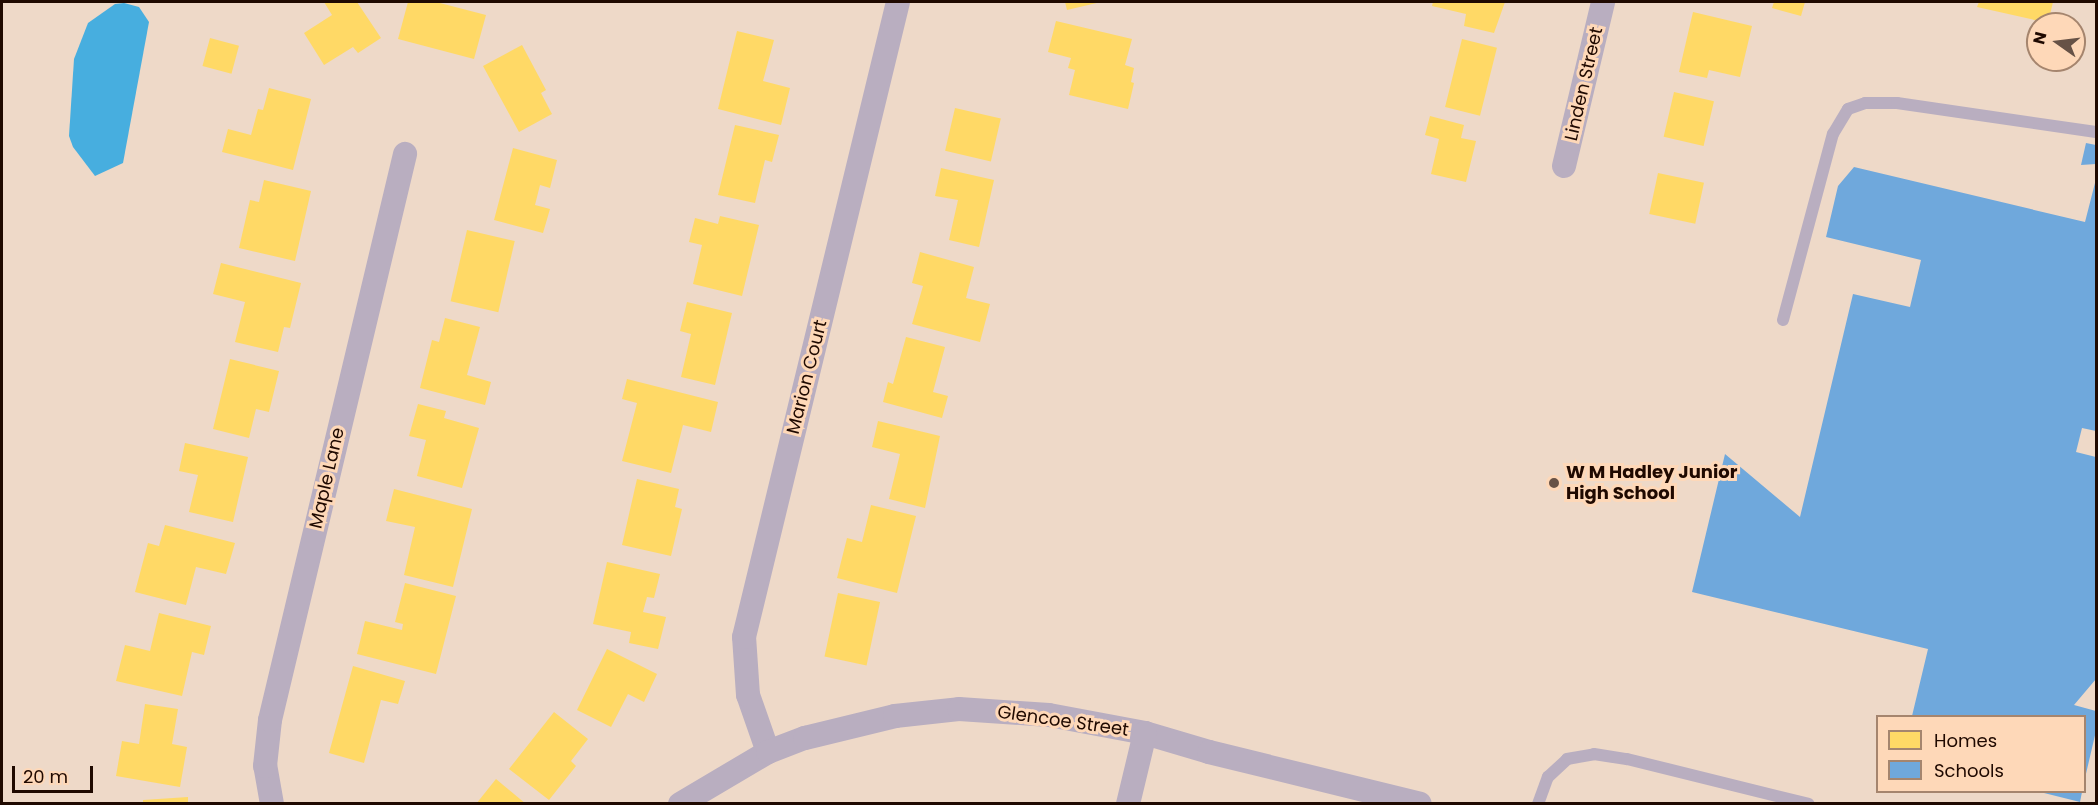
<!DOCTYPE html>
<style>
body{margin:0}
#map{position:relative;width:2098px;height:805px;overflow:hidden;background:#eed9c8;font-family:Poppins,sans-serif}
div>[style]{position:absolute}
.water>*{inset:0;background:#47aedf}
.homes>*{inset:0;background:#ffd966;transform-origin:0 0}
.schools>*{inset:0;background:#6fa8dc}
.lane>*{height:12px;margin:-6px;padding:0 6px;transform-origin:6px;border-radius:6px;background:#b9aec0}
.street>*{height:24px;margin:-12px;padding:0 12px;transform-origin:12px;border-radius:12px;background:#b9aec0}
.dots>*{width:16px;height:16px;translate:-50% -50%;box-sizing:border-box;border:3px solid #fed8b8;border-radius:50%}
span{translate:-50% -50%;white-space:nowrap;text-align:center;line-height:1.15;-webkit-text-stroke:6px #fed8b8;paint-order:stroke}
.street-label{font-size:18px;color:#1f0900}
.poi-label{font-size:18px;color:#1f0900;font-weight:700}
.left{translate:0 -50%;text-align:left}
.frame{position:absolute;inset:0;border:3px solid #1f0900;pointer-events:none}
.legend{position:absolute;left:1876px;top:715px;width:210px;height:78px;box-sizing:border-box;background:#fed8b8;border:2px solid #a5856e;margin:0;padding:8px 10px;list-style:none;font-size:18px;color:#1f0900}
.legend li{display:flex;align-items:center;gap:12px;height:30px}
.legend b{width:30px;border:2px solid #a5856e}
.north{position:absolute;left:2026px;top:12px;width:60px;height:60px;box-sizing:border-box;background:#fed8b8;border:2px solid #a5856e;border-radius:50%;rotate:284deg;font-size:16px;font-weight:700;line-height:24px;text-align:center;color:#1f0900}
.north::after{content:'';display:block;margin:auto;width:21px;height:27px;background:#675246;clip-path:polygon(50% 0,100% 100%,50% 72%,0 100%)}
.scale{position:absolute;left:12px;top:766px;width:81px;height:27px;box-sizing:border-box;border:3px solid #1f0900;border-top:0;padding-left:8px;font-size:18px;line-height:21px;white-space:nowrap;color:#1f0900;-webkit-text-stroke:4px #fed8b8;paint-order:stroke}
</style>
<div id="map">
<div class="water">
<i style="clip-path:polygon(124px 3px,139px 7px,149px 22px,123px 163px,95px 176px,73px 147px,69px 136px,74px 59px,88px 23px,115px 4px)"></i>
</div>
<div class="homes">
<i style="clip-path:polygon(324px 2px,357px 2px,381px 38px,358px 53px,353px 47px,324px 65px,304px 33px,332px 15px)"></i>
<i style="clip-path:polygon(408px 2px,436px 2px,486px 15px,474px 59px,398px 39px)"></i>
<i style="clip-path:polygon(1065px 2px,1101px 2px,1067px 10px)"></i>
<i style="clip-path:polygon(1433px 2px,1505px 2px,1494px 33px,1464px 26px,1466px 14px,1432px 6px)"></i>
<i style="clip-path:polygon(1774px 2px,1805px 2px,1801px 16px,1772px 8px)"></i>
<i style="clip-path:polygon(1979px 2px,2053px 2px,2048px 23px,1977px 7px)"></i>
<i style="clip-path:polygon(1693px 12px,1752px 26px,1740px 77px,1709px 70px,1707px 78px,1679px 72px)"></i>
<i style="clip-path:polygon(1056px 21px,1132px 39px,1125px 65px,1134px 68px,1131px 82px,1134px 83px,1128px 109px,1069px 95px,1075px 70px,1068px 68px,1071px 58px,1048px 52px)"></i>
<i style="clip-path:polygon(737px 31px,774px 40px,763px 81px,790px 88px,781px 125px,718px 109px)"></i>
<i style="left:210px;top:38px;width:30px;height:29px;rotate:15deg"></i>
<i style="left:1462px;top:39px;width:36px;height:70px;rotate:14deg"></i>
<i style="clip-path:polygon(522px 45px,546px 90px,541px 93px,552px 114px,519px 132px,483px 66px)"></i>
<i style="clip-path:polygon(269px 88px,311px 99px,293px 170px,222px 152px,228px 129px,251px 135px,258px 109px,263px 110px)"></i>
<i style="left:1674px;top:92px;width:41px;height:46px;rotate:13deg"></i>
<i style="left:955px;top:108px;width:47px;height:44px;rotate:13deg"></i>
<i style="clip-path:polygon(1430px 116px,1464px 125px,1461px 138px,1476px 141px,1466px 182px,1431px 174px,1439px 139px,1425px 135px)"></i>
<i style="clip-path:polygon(735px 125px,779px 135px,772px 162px,765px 160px,755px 203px,718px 195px)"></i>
<i style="clip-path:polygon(513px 148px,557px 160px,550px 188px,540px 185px,535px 205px,550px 209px,543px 233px,494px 220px)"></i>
<i style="clip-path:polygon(941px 168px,994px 180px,979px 247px,949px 240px,958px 200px,935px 196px)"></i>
<i style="left:1658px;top:173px;width:47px;height:42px;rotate:12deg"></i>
<i style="clip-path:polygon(264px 180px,311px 191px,295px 261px,239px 248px,250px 200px,259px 202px)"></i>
<i style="clip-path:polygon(720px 216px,759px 225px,742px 296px,693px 284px,702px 245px,689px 242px,695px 218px,718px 224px)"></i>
<i style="left:467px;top:230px;width:49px;height:73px;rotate:13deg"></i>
<i style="clip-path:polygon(920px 252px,974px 267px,966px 298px,990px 304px,980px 342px,912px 324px,923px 286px,912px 283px)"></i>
<i style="clip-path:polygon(221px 263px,301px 283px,290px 328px,284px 327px,278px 352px,235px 342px,245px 302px,213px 294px)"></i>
<i style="clip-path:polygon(687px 302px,732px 313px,715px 385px,681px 377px,691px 334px,680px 331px)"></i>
<i style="clip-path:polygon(445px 318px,480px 327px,467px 375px,491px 382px,485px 405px,420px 388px,432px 340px,439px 342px)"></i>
<i style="clip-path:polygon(906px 337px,945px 347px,933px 392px,948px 396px,942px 418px,883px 402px,888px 382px,893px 384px)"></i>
<i style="clip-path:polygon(230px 359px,279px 371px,269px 412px,256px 409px,249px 438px,213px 429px)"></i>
<i style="clip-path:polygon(627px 379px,718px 402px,711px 432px,683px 425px,671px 473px,622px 461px,637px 403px,622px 399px)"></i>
<i style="clip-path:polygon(418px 404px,446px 411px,444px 418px,479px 428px,462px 488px,417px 476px,426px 440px,409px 436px)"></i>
<i style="clip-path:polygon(878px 421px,940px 436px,925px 508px,889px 499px,900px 454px,872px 447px)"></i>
<i style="clip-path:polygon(185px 443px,248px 457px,233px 522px,189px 512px,198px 475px,179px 471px)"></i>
<i style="clip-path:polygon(637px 479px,679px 489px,675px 507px,682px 509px,671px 556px,622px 545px)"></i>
<i style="clip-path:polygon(394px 489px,472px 509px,453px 587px,404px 575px,415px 527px,386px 521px)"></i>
<i style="clip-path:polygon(871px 505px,916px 516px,897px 593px,837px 578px,847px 538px,862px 542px)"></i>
<i style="clip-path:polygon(165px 525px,235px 543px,226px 574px,196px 567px,186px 605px,135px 592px,148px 543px,159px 546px)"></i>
<i style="clip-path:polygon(607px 562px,660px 574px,654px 598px,647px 597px,643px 612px,666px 617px,658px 649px,629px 643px,631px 632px,593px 624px)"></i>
<i style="clip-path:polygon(405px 583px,456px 596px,436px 674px,357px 654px,365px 621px,402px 630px,403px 624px,395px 622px)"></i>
<i style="left:838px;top:593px;width:43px;height:65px;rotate:12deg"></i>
<i style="clip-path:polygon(159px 613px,211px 626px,204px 655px,192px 652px,182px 696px,116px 681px,125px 645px,150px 651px)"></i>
<i style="clip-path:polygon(607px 649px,657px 674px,644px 702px,628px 694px,611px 727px,577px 710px)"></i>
<i style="clip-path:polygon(353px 666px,405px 681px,398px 704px,381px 700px,364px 763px,329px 753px)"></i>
<i style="clip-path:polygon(145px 704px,178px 709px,172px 744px,187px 747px,180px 787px,116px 776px,122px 741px,139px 744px)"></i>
<i style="clip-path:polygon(554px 712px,588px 739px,571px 761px,576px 766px,549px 800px,509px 769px)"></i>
<i style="clip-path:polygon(496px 779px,526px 804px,476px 804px)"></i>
<i style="clip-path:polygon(188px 797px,188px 804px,143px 804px,143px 800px)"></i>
</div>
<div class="schools">
<i style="clip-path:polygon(2086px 143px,2096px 145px,2096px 164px,2081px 165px)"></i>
<i style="clip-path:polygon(1854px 167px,2085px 222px,2096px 179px,2096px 431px,2082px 428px,2076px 452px,2096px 457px,2096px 679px,2074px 705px,2096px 711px,2096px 731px,2085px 778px,2084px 716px,1912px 716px,1928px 649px,1692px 592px,1725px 454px,1800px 517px,1853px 294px,1910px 307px,1921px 260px,1826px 237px,1838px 186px)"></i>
<i style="clip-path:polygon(2040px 792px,2082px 792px,2080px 802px)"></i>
</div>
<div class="lane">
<i style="left:1783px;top:320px;width:193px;rotate:-75deg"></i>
<i style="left:1833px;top:134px;width:29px;rotate:-59deg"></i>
<i style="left:1848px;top:109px;width:18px;rotate:-19deg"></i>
<i style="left:1865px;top:103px;width:32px"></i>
<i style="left:1897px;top:103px;width:201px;rotate:8.3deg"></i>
<i style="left:1538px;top:804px;width:29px;rotate:-70deg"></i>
<i style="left:1548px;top:777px;width:26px;rotate:-43deg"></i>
<i style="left:1567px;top:759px;width:27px;rotate:-10deg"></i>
<i style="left:1594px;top:754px;width:33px;rotate:9deg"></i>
<i style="left:1627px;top:759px;width:187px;rotate:13.9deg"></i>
</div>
<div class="street">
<i style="left:1564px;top:166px;width:169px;rotate:-76.6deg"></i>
<i style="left:768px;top:752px;width:60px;rotate:-109.3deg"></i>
<i style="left:748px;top:695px;width:58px;rotate:-93.9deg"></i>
<i style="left:744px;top:637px;width:653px;rotate:-76.37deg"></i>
<i style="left:272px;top:804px;width:39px;rotate:-100deg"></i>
<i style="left:265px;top:766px;width:46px;rotate:-83.8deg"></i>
<i style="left:270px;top:720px;width:582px;rotate:-76.58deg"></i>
<i style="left:680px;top:804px;width:102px;rotate:-30.6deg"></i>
<i style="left:768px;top:752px;width:40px;rotate:-21deg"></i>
<i style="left:805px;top:738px;width:93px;rotate:-13.7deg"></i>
<i style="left:895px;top:716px;width:64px;rotate:-6.2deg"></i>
<i style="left:959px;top:709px;width:90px;rotate:3.8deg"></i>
<i style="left:1049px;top:715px;width:98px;rotate:10.6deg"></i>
<i style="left:1145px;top:733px;width:67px;rotate:16.5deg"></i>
<i style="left:1209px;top:752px;width:217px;rotate:13.8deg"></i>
<i style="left:1128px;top:804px;width:73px;rotate:-76.5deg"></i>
</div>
<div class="dots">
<i style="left:1554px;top:483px;background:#675246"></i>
</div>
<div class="street-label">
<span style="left:1584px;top:84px;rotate:-77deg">Linden Street</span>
<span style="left:807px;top:377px;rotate:-76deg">Marion Court</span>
<span style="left:327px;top:478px;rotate:-77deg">Maple Lane</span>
<span style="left:1063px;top:721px;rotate:8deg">Glencoe Street</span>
</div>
<div class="poi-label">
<span class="left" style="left:1566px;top:483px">W M Hadley Junior<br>High School</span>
</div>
<div class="frame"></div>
<ul class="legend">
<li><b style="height:16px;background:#ffd966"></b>Homes</li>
<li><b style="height:16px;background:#6fa8dc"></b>Schools</li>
</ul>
<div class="north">N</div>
<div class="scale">20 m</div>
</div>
